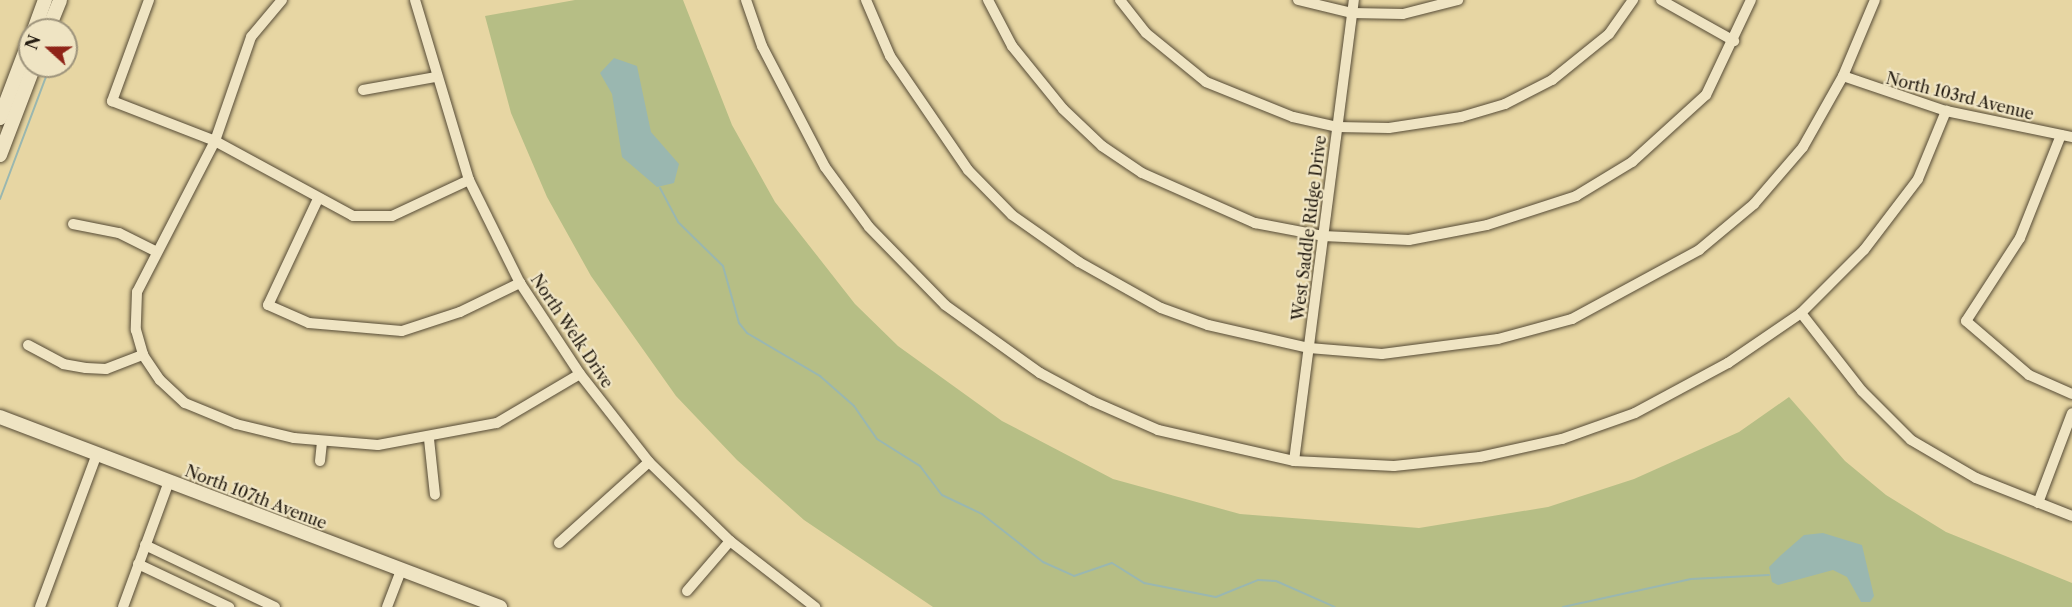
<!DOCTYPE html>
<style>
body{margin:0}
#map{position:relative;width:2072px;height:607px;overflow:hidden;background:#e7d6a3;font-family:"Libre Caslon Text",serif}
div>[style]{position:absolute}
.green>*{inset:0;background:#b6be85}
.water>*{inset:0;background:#9ab7b0}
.stream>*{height:2px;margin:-1px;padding:0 1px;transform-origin:1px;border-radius:1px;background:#9ab7b0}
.roads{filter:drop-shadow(0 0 2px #564b36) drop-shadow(0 0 2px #564b36)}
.street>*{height:10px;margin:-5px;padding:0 5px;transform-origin:5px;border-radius:5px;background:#efe4c3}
.secondary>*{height:14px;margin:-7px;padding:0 7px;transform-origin:7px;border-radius:7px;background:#efe4c3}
span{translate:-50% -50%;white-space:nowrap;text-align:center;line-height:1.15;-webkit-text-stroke:4.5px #efe4c3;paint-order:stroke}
.street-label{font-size:16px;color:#251d12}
.north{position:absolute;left:18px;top:18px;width:60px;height:60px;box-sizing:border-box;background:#efe4c3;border:2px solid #9e947c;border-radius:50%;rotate:291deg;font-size:16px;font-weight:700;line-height:24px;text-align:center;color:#251d12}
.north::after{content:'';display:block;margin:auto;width:21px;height:27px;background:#8f2418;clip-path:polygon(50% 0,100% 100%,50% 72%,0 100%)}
</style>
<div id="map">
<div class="green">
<i style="clip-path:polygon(575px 0,683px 0,732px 125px,775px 202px,855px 304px,898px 346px,1002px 421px,1113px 479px,1240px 514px,1419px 528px,1548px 507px,1634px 479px,1739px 432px,1789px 397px,1845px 461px,1886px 495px,1946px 532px,2072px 583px,2072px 607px,933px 607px,804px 520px,737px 460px,676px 396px,591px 276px,547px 197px,511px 113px,485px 16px)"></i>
</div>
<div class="water">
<i style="clip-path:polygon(614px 58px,637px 66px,651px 132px,679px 164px,674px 183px,657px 187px,622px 157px,612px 94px,600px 73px)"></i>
<i style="clip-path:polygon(1823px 533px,1862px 545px,1874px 596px,1870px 602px,1861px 602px,1847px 577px,1833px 570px,1778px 585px,1772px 582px,1769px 567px,1780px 556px,1804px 535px)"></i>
</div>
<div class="stream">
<i style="left:64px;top:30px;width:1px;rotate:-90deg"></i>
<i style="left:660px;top:188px;width:38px;rotate:62deg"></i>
<i style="left:678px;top:222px;width:63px;rotate:44.4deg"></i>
<i style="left:723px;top:266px;width:59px;rotate:74.3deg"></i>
<i style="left:739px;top:323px;width:13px;rotate:51deg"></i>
<i style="left:747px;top:333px;width:85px;rotate:30.5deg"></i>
<i style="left:820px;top:376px;width:45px;rotate:41.4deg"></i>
<i style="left:854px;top:406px;width:40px;rotate:55.1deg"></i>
<i style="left:877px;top:439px;width:51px;rotate:32.1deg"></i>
<i style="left:920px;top:466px;width:36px;rotate:53deg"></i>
<i style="left:942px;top:495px;width:44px;rotate:25.4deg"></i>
<i style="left:982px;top:514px;width:78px;rotate:38.2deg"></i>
<i style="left:1043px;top:562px;width:34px;rotate:24deg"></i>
<i style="left:1074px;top:576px;width:40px;rotate:-18.9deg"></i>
<i style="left:1112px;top:563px;width:38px;rotate:32deg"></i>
<i style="left:1144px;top:583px;width:73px;rotate:11deg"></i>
<i style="left:1216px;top:597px;width:45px;rotate:-22deg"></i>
<i style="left:1258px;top:580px;width:18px;rotate:3deg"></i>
<i style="left:1276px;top:581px;width:64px;rotate:23.8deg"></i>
<i style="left:0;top:199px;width:142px;rotate:-69.4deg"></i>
<i style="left:1563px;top:607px;width:131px;rotate:-12.3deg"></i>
<i style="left:1691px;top:579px;width:78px;rotate:-2.9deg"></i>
</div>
<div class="roads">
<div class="street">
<i style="left:149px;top:0;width:108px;rotate:110.1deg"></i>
<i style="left:112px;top:101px;width:110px;rotate:21.2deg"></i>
<i style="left:215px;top:141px;width:157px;rotate:28.5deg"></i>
<i style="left:353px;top:216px;width:39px"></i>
<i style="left:392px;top:216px;width:85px;rotate:-25.1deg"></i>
<i style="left:282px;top:0;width:48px;rotate:130deg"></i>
<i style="left:251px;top:37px;width:110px;rotate:109.1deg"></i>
<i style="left:215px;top:141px;width:170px;rotate:117.3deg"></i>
<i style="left:137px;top:292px;width:38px;rotate:92deg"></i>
<i style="left:136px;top:330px;width:26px;rotate:74deg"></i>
<i style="left:143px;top:355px;width:30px;rotate:56deg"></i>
<i style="left:160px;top:380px;width:34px;rotate:43deg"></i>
<i style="left:185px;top:403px;width:55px;rotate:22.4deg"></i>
<i style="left:236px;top:424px;width:60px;rotate:13.6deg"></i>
<i style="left:294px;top:438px;width:84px;rotate:4.8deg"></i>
<i style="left:378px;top:445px;width:121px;rotate:-10.5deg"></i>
<i style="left:497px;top:423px;width:96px;rotate:-30.6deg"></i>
<i style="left:415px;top:0;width:188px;rotate:73.3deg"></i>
<i style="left:469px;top:180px;width:115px;rotate:63.7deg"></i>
<i style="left:520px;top:283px;width:109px;rotate:56.6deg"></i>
<i style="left:580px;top:374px;width:112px;rotate:51.9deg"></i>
<i style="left:649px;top:462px;width:113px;rotate:44.3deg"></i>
<i style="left:730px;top:541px;width:108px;rotate:37.8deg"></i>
<i style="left:746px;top:0;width:49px;rotate:70.8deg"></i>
<i style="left:762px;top:46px;width:136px;rotate:62.5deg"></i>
<i style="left:825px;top:167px;width:74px;rotate:53.7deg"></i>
<i style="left:869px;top:227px;width:109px;rotate:45.7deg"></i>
<i style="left:945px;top:305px;width:117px;rotate:35.6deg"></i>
<i style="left:1040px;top:373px;width:59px;rotate:28.3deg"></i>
<i style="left:1092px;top:401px;width:72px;rotate:23.7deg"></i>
<i style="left:1158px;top:430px;width:139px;rotate:12.8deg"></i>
<i style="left:1294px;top:461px;width:100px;rotate:2.9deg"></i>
<i style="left:1394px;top:466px;width:86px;rotate:-6deg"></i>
<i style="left:1480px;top:457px;width:84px;rotate:-12.4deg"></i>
<i style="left:1562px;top:439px;width:77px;rotate:-19.6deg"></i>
<i style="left:1635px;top:413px;width:106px;rotate:-28.3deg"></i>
<i style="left:1728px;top:363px;width:88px;rotate:-34.4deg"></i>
<i style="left:1801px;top:313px;width:89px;rotate:-45deg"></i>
<i style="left:1864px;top:250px;width:89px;rotate:-52.7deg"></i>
<i style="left:1918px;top:179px;width:74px;rotate:-67.6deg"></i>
<i style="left:866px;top:0;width:61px;rotate:66.8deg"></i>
<i style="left:890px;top:56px;width:138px;rotate:55.6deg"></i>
<i style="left:968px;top:170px;width:63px;rotate:45.6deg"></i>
<i style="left:1012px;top:215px;width:82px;rotate:35deg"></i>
<i style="left:1079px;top:262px;width:94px;rotate:29.3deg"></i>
<i style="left:1161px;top:308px;width:50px;rotate:19.9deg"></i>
<i style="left:1208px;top:325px;width:104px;rotate:12.8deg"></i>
<i style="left:1309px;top:348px;width:73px;rotate:4.7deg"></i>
<i style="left:1382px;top:354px;width:117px;rotate:-7.4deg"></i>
<i style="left:1498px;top:339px;width:77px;rotate:-15.1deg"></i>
<i style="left:1572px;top:319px;width:145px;rotate:-28.5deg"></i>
<i style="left:1699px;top:250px;width:72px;rotate:-39.9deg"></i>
<i style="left:1754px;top:204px;width:75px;rotate:-49.3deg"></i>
<i style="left:1803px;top:147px;width:81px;rotate:-60.6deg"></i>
<i style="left:1843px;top:76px;width:82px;rotate:-67.2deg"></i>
<i style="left:988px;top:0;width:52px;rotate:62.4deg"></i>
<i style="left:1012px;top:46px;width:81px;rotate:51deg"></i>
<i style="left:1063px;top:109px;width:54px;rotate:43.5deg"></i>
<i style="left:1102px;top:146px;width:48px;rotate:34deg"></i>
<i style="left:1142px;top:173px;width:124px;rotate:23.9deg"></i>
<i style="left:1255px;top:223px;width:69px;rotate:10.8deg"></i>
<i style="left:1323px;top:236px;width:86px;rotate:2.7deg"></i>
<i style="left:1409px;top:240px;width:79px;rotate:-10.9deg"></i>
<i style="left:1487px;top:225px;width:94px;rotate:-18deg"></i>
<i style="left:1576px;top:196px;width:66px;rotate:-31.3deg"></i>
<i style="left:1632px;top:162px;width:100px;rotate:-42.2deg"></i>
<i style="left:1706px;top:95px;width:105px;rotate:-64.7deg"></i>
<i style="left:1120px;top:0;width:42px;rotate:51.8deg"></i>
<i style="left:1146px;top:33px;width:77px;rotate:39.2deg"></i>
<i style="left:1206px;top:82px;width:94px;rotate:21.9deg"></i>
<i style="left:1293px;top:117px;width:45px;rotate:12.8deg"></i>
<i style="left:1337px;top:127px;width:52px;rotate:1.1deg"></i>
<i style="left:1389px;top:128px;width:73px;rotate:-8.7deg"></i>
<i style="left:1461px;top:117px;width:46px;rotate:-16.5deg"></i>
<i style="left:1505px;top:104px;width:53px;rotate:-27.1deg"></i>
<i style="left:1552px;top:80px;width:73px;rotate:-38.9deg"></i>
<i style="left:1609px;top:34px;width:42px;rotate:-54.8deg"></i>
<i style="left:1298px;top:0;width:56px;rotate:13.5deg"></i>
<i style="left:1352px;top:13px;width:51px;rotate:1.1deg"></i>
<i style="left:1403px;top:14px;width:57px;rotate:-14.3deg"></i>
<i style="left:1661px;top:0;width:84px;rotate:29.3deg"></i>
<i style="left:1843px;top:76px;width:109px;rotate:18.8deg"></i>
<i style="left:1946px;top:111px;width:129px;rotate:11.7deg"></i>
<i style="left:363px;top:90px;width:73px;rotate:-10.2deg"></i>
<i style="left:2061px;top:135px;width:111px;rotate:111.7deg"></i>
<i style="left:2020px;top:238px;width:99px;rotate:123deg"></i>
<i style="left:1966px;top:321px;width:83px;rotate:40.6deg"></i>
<i style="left:2029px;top:375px;width:47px;rotate:23.8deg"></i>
<i style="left:317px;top:201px;width:115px;rotate:115.2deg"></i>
<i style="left:268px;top:305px;width:45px;rotate:23.7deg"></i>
<i style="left:309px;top:323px;width:93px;rotate:4.9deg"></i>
<i style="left:402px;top:331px;width:61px;rotate:-18.1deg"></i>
<i style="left:460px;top:312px;width:67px;rotate:-25.8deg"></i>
<i style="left:73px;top:224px;width:47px;rotate:11.1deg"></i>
<i style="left:119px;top:233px;width:42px;rotate:26.6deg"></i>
<i style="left:1801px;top:313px;width:99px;rotate:52deg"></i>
<i style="left:1862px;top:391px;width:69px;rotate:45deg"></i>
<i style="left:1911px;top:440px;width:75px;rotate:30.3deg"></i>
<i style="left:1976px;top:478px;width:103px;rotate:21.6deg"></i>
<i style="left:28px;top:345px;width:40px;rotate:28deg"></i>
<i style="left:63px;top:364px;width:23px;rotate:10deg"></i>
<i style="left:86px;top:368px;width:20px;rotate:3deg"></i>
<i style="left:106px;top:369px;width:40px;rotate:-21deg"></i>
<i style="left:429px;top:439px;width:56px;rotate:83.9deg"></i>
<i style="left:320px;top:461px;width:20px;rotate:-84deg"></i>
<i style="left:1294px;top:461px;width:465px;rotate:-82.6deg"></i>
<i style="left:2038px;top:503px;width:96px;rotate:-69.3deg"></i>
<i style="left:559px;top:543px;width:121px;rotate:-42deg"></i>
<i style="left:145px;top:545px;width:144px;rotate:25.5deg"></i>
<i style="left:138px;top:564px;width:101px;rotate:25.3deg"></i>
<i style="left:687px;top:591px;width:66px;rotate:-49.3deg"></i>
<i style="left:40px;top:607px;width:163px;rotate:-69.6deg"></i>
<i style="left:123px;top:607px;width:134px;rotate:-69.9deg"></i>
<i style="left:387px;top:607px;width:40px;rotate:-69deg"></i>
</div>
<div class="secondary">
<i style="left:34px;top:30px;width:32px;rotate:-70deg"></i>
<i style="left:48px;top:30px;width:32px;rotate:-68deg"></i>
<i style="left:0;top:118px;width:85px;rotate:-69.2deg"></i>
<i style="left:0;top:155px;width:95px;rotate:-69.1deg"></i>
<i style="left:0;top:417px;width:535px;rotate:20.81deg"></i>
</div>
</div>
<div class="street-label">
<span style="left:1960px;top:96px;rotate:14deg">North 103rd Avenue</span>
<span style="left:1309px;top:228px;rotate:-83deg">West Saddle Ridge Drive</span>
<span style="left:572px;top:331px;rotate:56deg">North Welk Drive</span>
<span style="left:256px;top:497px;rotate:21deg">North 107th Avenue</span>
</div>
<div class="north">N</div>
</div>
